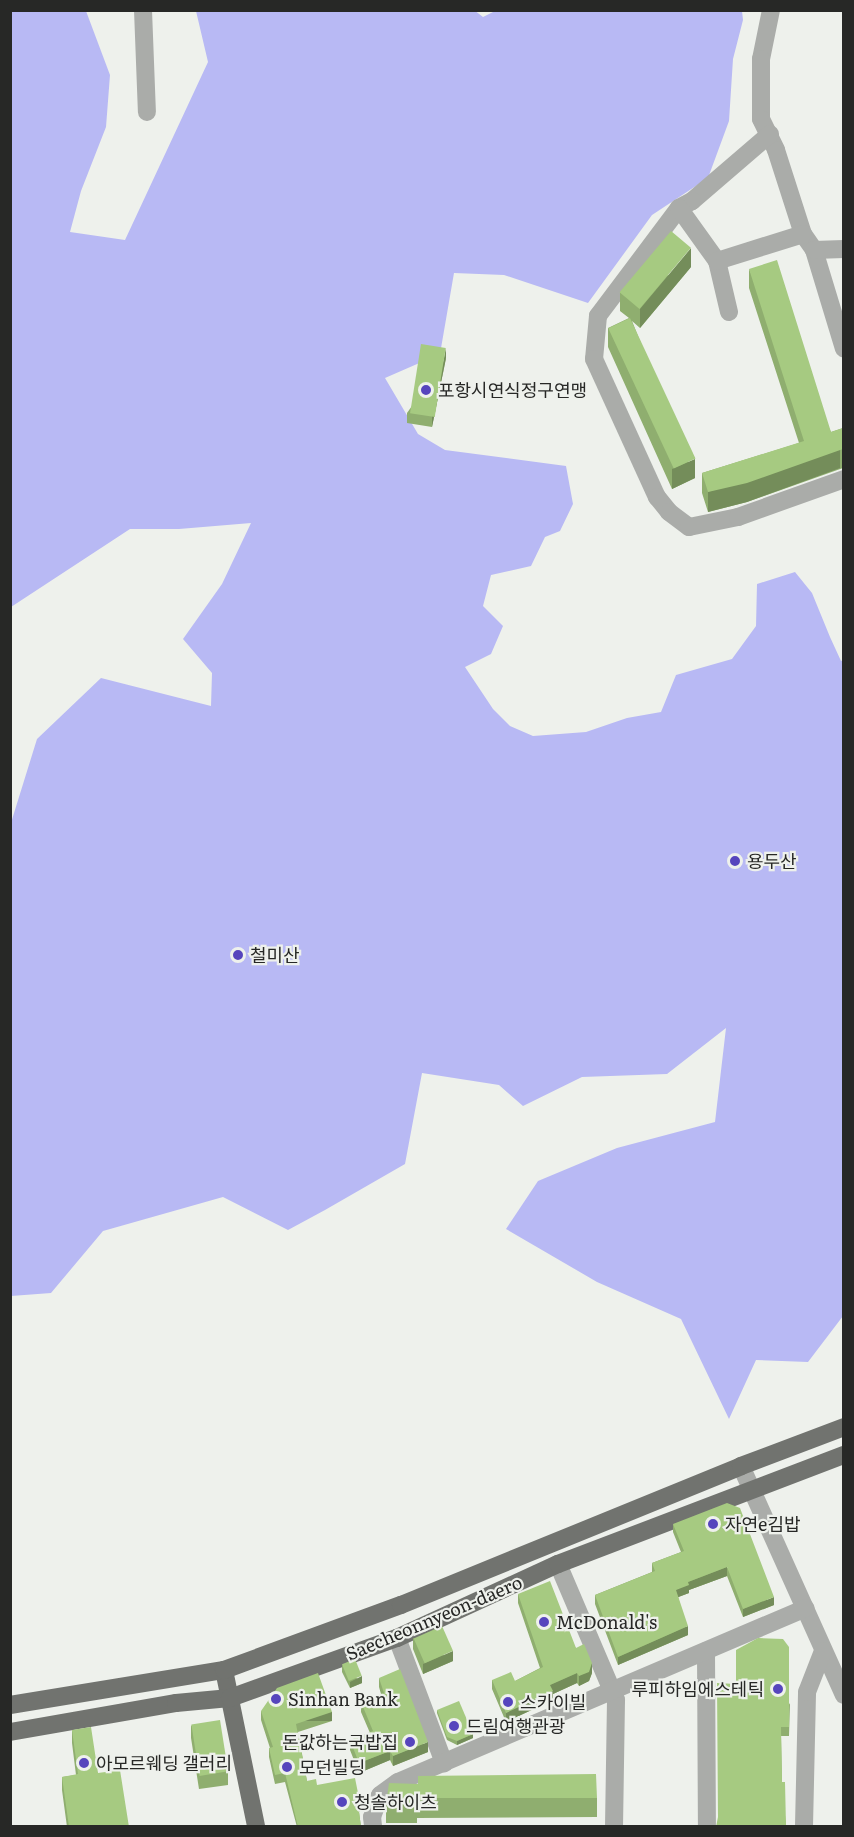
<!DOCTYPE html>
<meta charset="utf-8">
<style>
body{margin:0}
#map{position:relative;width:854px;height:1837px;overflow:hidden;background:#eef1ec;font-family:Literata,"Noto Sans KR",serif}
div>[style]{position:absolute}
.green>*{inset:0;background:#b8b9f4}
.minor>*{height:18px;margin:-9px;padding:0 9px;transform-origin:9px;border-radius:9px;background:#aaaca9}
.major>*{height:18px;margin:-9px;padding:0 9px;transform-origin:9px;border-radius:9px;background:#71736f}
.wall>*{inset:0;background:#8fae6f}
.shaded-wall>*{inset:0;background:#748d5a;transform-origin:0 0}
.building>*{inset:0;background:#a6ca81;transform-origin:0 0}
.dots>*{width:16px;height:16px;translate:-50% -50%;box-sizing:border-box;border:3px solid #eef1ec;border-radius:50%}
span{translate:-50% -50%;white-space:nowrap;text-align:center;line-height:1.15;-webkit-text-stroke:4.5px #eef1ec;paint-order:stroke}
.poi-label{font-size:18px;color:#272826}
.left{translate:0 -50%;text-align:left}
.right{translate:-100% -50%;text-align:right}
.street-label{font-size:18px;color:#272826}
.frame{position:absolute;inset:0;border:12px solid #272826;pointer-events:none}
</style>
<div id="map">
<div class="green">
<i style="clip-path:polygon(474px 10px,483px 17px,497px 10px,742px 11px,743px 20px,733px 59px,729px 121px,708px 178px,652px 215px,588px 303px,504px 275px,454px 273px,440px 354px,385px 378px,418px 434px,445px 450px,566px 466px,573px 504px,560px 531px,545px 537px,531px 566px,491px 575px,483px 606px,503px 626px,491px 654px,465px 667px,493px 709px,510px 726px,533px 736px,586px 732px,627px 718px,661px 712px,676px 675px,732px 659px,756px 626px,757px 584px,795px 572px,812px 593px,830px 637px,841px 661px,843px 660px,843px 1316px,808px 1362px,756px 1360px,729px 1419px,681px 1319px,597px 1282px,506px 1229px,538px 1181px,617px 1148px,715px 1122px,726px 1028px,667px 1074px,582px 1077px,523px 1106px,499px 1085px,422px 1073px,405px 1164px,325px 1210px,288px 1230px,223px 1197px,103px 1231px,51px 1293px,11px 1296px,10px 826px,37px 739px,101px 678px,211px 706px,212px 673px,183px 639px,222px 584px,251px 523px,179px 529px,130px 529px,11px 607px,11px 11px,86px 11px,110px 75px,106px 127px,81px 191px,70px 232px,125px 240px,208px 62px,196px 11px)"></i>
</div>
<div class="minor">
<i style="left:143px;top:10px;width:102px;rotate:87.8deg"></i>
<i style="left:771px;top:10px;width:50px;rotate:101.5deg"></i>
<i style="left:761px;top:59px;width:60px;rotate:90deg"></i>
<i style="left:761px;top:119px;width:34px;rotate:64deg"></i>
<i style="left:776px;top:150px;width:88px;rotate:72.2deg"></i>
<i style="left:803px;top:234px;width:19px;rotate:55deg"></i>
<i style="left:814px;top:250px;width:103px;rotate:73.1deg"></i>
<i style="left:770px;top:134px;width:103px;rotate:139.3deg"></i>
<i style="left:692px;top:201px;width:15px;rotate:152deg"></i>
<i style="left:679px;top:208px;width:135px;rotate:126.9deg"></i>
<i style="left:598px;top:316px;width:43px;rotate:95.3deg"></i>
<i style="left:594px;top:359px;width:152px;rotate:65.5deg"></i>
<i style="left:657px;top:497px;width:19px;rotate:51deg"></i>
<i style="left:669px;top:512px;width:25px;rotate:37deg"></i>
<i style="left:689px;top:527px;width:50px;rotate:-11.5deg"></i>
<i style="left:738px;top:517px;width:113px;rotate:-19.7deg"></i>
<i style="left:679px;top:208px;width:65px;rotate:54.4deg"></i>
<i style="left:814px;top:250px;width:30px;rotate:-2deg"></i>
<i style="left:729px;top:312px;width:52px;rotate:-103.2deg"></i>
<i style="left:717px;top:261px;width:90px;rotate:-17.4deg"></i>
<i style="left:741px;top:1466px;width:251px;rotate:65.8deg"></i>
<i style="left:558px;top:1564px;width:148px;rotate:66.9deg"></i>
<i style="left:616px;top:1700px;width:126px;rotate:90.9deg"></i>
<i style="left:397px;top:1638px;width:134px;rotate:69.4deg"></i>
<i style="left:706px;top:1651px;width:175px;rotate:89.7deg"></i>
<i style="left:373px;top:1826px;width:9px;rotate:-96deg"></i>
<i style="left:372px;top:1817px;width:23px;rotate:-70deg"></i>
<i style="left:380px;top:1795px;width:22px;rotate:-36deg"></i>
<i style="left:398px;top:1782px;width:443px;rotate:-23.1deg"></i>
<i style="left:804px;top:1826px;width:134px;rotate:-88.7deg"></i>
<i style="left:807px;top:1692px;width:44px;rotate:-68.7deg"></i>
</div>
<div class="major">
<i style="left:224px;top:1670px;width:159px;rotate:78.4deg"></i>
<i style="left:10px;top:1705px;width:217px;rotate:-9.3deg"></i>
<i style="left:224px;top:1670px;width:189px;rotate:-20.2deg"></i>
<i style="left:401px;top:1605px;width:367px;rotate:-22.2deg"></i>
<i style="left:741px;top:1466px;width:110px;rotate:-20.7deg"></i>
<i style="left:10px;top:1732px;width:169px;rotate:-9.9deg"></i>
<i style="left:176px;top:1703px;width:54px;rotate:-5.3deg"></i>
<i style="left:230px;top:1698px;width:177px;rotate:-19.8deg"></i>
<i style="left:397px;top:1638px;width:177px;rotate:-24.7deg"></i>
<i style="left:558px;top:1564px;width:306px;rotate:-20.9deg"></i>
</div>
<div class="wall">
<i style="clip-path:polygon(691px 267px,640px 328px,632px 321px,695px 478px,672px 489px,608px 347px,608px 328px,629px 318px,620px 311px,620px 292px)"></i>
<i style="clip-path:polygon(749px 269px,831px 432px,843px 428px,843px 468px,747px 502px,708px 512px,702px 493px,702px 473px,799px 443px,749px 288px)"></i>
<i style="clip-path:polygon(446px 358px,432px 427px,407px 423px,407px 413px)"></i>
<i style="clip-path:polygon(673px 1524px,774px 1605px,743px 1617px,727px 1576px,689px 1590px,689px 1593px,678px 1597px,688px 1635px,618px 1665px,595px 1604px,595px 1595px,652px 1572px,652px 1563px,681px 1552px,673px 1532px)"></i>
<i style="clip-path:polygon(518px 1594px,576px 1648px,592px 1673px,589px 1681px,579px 1686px,577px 1683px,553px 1694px,553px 1700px,506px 1722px,492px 1689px,492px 1680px,515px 1681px,540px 1668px,518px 1603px)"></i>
<i style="clip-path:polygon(413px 1638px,453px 1661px,423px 1674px,413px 1649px)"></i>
<i style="clip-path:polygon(342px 1665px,362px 1683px,350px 1688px,342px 1672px)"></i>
<i style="clip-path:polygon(379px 1678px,428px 1752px,393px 1766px,390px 1760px,359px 1773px,350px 1750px,350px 1740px,370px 1733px,361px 1712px,361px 1702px,381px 1694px,379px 1687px)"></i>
<i style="clip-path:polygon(790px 1703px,789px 1736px,781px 1736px,782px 1782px,786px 1826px,716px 1827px)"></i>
<i style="clip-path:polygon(437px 1710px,473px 1738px,457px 1745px,447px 1740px,437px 1713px)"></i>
<i style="clip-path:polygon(261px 1711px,332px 1721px,298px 1732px,307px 1781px,360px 1803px,360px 1812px,359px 1812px,361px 1827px,297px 1827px,285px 1782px,275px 1784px,269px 1757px,269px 1748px,270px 1748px,261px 1720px)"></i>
<i style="clip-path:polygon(191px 1725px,228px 1771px,228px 1785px,199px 1789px,191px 1738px)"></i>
<i style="clip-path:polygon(72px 1730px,98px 1773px,129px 1827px,67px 1827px,62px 1790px,62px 1777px,76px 1775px,72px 1743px)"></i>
<i style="clip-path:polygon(418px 1784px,597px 1798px,597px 1817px,417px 1818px,417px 1823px,386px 1823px,386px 1804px)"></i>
</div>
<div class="shaded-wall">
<i style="clip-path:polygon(691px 248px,691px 267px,640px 328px,640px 309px)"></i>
<i style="clip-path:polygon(446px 348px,446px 358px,432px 427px,432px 417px)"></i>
<i style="clip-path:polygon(840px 449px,840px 468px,747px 502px,708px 512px,708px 492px)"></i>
<i style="clip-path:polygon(695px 459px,695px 478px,672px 489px,672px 469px)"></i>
<i style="clip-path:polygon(727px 1567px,727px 1576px,689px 1590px,689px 1593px,676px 1598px,676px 1590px,688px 1582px)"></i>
<i style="clip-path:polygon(774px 1597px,774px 1605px,743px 1617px,743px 1609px)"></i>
<i style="clip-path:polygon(688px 1626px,688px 1635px,618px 1665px,618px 1657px)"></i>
<i style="clip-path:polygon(453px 1651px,453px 1661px,423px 1674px,423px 1664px)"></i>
<i style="clip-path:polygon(592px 1663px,592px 1673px,589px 1681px,579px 1686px,579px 1676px)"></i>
<i style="clip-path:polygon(577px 1673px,577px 1683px,553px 1694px,553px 1700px,506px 1722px,506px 1713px,550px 1685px)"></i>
<i style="clip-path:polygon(362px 1676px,362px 1683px,350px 1688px,350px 1682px)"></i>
<i style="left:332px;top:1712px;width:9px;height:38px;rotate:90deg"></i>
<i style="clip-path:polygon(473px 1734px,473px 1738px,457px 1745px,457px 1741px)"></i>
<i style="clip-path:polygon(428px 1742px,428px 1752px,393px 1766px,393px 1756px)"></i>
<i style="clip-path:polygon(390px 1751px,390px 1760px,359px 1773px,359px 1763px)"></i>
</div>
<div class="building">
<i style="left:671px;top:231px;width:26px;height:80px;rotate:40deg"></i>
<i style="clip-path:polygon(777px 260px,831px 432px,843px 428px,843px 449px,747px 483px,708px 492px,702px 473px,804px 441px,749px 269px)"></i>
<i style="left:630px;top:318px;width:155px;height:24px;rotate:65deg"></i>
<i style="left:421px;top:344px;width:25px;height:70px;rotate:9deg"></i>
<i style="clip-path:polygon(727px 1503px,740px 1508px,774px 1597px,743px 1609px,727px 1567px,688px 1582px,689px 1585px,676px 1590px,688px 1626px,618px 1657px,595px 1595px,655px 1571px,652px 1563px,684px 1551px,673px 1524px)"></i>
<i style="clip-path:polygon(550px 1581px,576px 1648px,584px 1644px,592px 1663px,589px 1672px,579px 1676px,577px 1673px,550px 1685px,553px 1691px,506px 1713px,492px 1680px,511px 1672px,515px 1681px,543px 1667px,518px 1594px)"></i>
<i style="left:442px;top:1626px;width:27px;height:31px;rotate:66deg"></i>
<i style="clip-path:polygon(758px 1638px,783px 1639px,789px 1647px,789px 1727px,781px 1727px,782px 1782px,785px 1782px,786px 1826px,791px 1827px,716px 1827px,718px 1817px,717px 1683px,736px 1684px,736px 1650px)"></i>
<i style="left:355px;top:1659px;width:18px;height:14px;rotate:68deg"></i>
<i style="clip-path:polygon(400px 1669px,428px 1742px,393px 1756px,390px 1751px,359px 1763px,350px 1740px,373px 1731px,361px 1702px,384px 1693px,379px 1678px)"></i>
<i style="clip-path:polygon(318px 1673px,332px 1712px,296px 1724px,307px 1781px,316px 1779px,317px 1785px,355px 1778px,360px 1803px,358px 1804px,361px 1827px,298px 1827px,285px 1773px,275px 1775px,269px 1748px,273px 1747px,261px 1711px,277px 1688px)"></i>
<i style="clip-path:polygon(459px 1701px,473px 1734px,457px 1741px,447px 1737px,437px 1710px)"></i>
<i style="left:220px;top:1720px;width:52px;height:29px;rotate:81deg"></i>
<i style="clip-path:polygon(91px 1727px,98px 1773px,120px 1770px,129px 1827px,69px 1827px,62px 1777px,78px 1774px,72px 1730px)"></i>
<i style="clip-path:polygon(596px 1774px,597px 1798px,417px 1798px,417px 1804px,386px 1804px,389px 1783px,418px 1784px,418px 1776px)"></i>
</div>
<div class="dots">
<i style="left:426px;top:390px;background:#5645bd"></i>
<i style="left:735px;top:861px;background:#5645bd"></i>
<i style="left:238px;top:955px;background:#5645bd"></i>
<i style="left:713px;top:1524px;background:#5645bd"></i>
<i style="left:544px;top:1622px;background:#5645bd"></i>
<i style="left:778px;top:1689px;background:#5645bd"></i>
<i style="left:276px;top:1699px;background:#5645bd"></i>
<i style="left:508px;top:1702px;background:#5645bd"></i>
<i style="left:454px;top:1726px;background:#5645bd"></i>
<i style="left:410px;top:1742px;background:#5645bd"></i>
<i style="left:84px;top:1763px;background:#5645bd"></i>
<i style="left:287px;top:1767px;background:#5645bd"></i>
<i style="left:342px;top:1802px;background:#5645bd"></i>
</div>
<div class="poi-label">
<span class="left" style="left:438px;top:390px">포항시연식정구연맹</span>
<span class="left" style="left:747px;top:861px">용두산</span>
<span class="left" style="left:250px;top:955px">철미산</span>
<span class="left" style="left:725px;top:1524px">자연e김밥</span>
<span class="left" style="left:556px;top:1622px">McDonald's</span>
<span class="right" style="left:764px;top:1689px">루피하임에스테틱</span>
<span class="left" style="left:288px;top:1699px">Sinhan Bank</span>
<span class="left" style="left:520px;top:1702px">스카이빌</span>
<span class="left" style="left:466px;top:1726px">드림여행관광</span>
<span class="right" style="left:398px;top:1742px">돈값하는국밥집</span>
<span class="left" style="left:96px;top:1763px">아모르웨딩 갤러리</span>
<span class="left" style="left:299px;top:1767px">모던빌딩</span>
<span class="left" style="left:354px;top:1802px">청솔하이츠</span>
</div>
<div class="street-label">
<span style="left:434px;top:1618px;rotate:-23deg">Saecheonnyeon-daero</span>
</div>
<div class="frame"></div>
</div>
